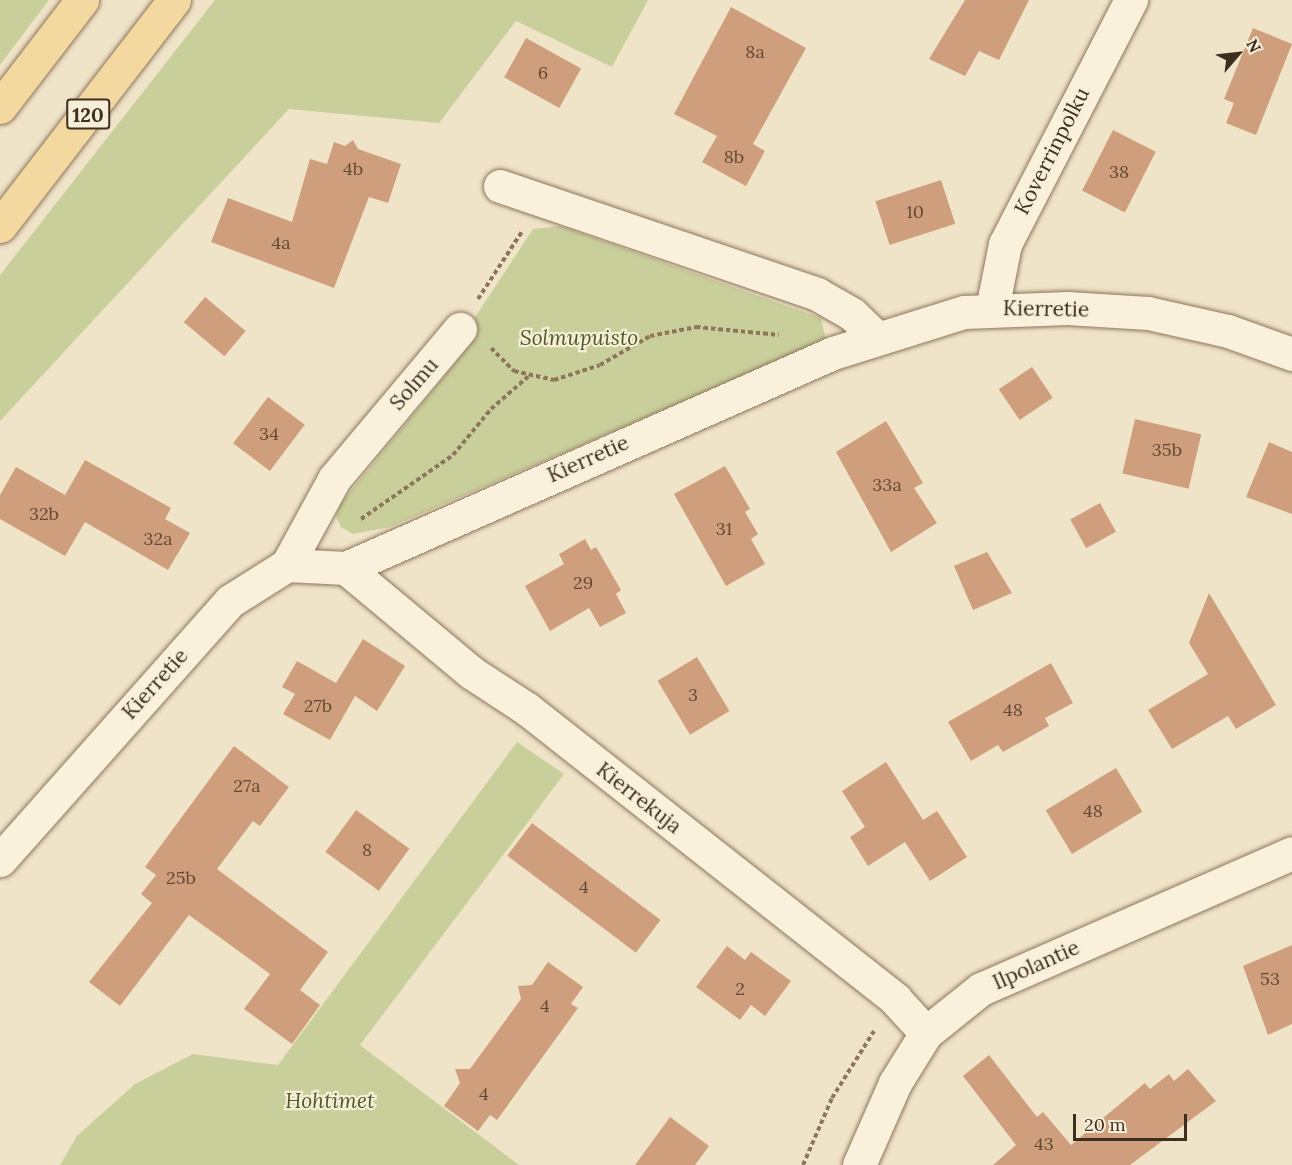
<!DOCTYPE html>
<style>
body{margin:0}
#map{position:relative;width:1292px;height:1165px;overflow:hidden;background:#f0e4c8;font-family:Lora,serif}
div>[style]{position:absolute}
.green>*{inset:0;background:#c9cf9b}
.building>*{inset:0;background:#cf9f7d;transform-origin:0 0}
.path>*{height:4px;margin-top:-2px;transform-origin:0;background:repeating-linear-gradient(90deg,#8d765c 0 4.5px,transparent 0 7.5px)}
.roads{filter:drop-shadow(0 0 2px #8d765c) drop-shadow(0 0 2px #8d765c)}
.minor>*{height:33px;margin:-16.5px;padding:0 16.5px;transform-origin:16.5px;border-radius:16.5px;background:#faf1dc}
.major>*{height:33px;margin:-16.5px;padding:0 16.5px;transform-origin:16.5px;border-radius:16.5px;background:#f3d9a0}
span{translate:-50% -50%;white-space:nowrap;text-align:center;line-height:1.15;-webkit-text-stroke:4.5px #f7eed8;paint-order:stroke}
.number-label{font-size:18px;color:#624a37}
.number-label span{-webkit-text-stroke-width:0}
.shield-label span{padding:2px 4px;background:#f7eed8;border:2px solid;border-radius:4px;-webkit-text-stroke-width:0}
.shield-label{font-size:20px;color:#3d2e20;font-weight:700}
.street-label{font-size:21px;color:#3d2e20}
.park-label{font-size:21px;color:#4d5a26;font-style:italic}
.north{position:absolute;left:1208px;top:24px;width:60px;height:60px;-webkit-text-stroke:4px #f7eed8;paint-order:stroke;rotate:62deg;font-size:16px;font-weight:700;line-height:24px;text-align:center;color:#3d2e20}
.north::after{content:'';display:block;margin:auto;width:21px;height:27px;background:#3d2e20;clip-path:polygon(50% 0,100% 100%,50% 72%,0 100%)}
.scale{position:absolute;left:1073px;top:1114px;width:114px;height:27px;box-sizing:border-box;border:3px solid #3d2e20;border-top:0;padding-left:8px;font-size:18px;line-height:21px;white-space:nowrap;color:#3d2e20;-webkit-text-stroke:4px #f7eed8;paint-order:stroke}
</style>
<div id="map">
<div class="green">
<i style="clip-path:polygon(0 0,49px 0,0 65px)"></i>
<i style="clip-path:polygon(215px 0,648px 0,612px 67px,516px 21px,439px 123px,289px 109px,0 421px,0 275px)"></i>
<i style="clip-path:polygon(560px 226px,821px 318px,826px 340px,390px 527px,353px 534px,341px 527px,336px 516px,341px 503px,475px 339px,468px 328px,533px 229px)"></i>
<i style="clip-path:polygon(517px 742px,564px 774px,360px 1045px,519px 1165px,60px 1165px,77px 1136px,135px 1084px,193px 1054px,278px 1065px)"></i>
</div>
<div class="building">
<i style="clip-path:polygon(965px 0,1029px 0,999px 60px,979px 51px,965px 76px,929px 59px)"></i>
<i style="clip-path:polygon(731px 7px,806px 48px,753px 144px,765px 151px,746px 186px,702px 162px,717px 136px,674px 114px)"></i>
<i style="clip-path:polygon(1253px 28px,1292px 44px,1256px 135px,1226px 123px,1234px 103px,1224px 99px)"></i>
<i style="left:526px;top:38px;width:63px;height:45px;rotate:29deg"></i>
<i style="left:1113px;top:130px;width:48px;height:68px;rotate:27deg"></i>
<i style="clip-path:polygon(353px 140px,358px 149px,401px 164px,388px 203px,369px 197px,334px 288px,211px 242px,228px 198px,292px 222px,310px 159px,327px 164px,334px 142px,345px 146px)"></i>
<i style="left:941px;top:180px;width:46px;height:69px;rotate:72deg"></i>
<i style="left:205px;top:297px;width:53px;height:33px;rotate:40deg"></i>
<i style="left:1032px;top:367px;width:37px;height:40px;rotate:56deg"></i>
<i style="left:268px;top:397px;width:46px;height:58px;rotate:37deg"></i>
<i style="left:1135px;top:419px;width:68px;height:56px;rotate:13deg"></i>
<i style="clip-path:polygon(886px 421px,923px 483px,914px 488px,937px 523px,891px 552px,836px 452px)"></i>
<i style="clip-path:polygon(1269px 442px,1292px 452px,1292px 514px,1246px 497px)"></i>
<i style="clip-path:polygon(85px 460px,171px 508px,165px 519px,190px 533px,168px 570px,85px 522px,65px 556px,0 519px,0 495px,16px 467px,65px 495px)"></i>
<i style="clip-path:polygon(725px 466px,750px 509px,745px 512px,758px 534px,751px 539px,765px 564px,726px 586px,674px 494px)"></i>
<i style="left:1100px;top:503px;width:33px;height:34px;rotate:61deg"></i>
<i style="clip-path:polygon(585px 539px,591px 550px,596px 547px,621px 590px,616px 594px,626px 613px,600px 627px,589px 608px,550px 631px,525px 586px,564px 564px,559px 554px)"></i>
<i style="clip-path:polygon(987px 552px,1012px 593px,973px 610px,954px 566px)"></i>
<i style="clip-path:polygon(1209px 593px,1276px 705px,1236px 729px,1228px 716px,1172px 749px,1148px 710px,1208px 674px,1189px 643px)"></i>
<i style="clip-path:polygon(363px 639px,405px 666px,377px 711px,355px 696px,330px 740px,283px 714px,295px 694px,282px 687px,297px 661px,336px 683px)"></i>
<i style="left:697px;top:657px;width:63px;height:46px;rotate:59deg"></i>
<i style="clip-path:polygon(1051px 663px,1073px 703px,1045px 718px,1049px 726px,1003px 752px,998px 745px,971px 761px,948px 722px)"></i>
<i style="clip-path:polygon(234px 746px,289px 787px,260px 826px,253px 821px,217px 869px,328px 952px,300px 990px,320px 1005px,292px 1044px,244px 1009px,270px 974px,189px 915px,120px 1006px,89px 982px,152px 903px,141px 894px,156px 875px,145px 867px)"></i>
<i style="clip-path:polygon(886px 762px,923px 820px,937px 811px,967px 857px,930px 881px,905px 842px,868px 866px,850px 837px,865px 827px,842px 791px)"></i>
<i style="left:1116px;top:768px;width:51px;height:82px;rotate:59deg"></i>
<i style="left:356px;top:810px;width:66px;height:52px;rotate:36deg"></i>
<i style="left:532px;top:823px;width:161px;height:41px;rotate:37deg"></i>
<i style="clip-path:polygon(1292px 945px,1292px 1024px,1268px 1035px,1243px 966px)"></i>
<i style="clip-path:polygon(727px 946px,745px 960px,751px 952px,791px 981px,765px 1016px,751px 1005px,740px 1020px,696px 987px)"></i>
<i style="clip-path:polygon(548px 962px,583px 987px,571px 1004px,578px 1008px,497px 1120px,490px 1115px,478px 1131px,444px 1106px,460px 1083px,455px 1069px,470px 1069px,521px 999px,518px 986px,532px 985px)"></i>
<i style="clip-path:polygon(989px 1055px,1037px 1117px,1043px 1112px,1071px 1145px,1145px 1083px,1150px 1089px,1169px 1074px,1174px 1081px,1188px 1069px,1216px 1101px,1130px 1165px,993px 1165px,1016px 1145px,963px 1076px)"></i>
<i style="clip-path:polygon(670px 1117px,709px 1146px,695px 1165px,635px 1165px)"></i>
</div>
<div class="path">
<i style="left:478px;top:299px;width:82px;rotate:-56.9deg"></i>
<i style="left:491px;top:348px;width:33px;rotate:45deg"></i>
<i style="left:514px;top:371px;width:41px;rotate:12.7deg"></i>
<i style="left:554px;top:380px;width:48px;rotate:-18.1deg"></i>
<i style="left:600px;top:365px;width:58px;rotate:-30.1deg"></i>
<i style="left:650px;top:336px;width:47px;rotate:-11.1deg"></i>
<i style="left:696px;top:327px;width:83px;rotate:5.5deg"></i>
<i style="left:361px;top:519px;width:112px;rotate:-34.8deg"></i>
<i style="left:453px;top:455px;width:60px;rotate:-50.4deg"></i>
<i style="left:491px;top:409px;width:52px;rotate:-41.1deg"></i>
<i style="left:803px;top:1165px;width:73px;rotate:-66.6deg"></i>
<i style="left:832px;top:1098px;width:79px;rotate:-57.9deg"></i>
</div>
<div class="roads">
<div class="minor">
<i style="left:500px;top:186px;width:335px;rotate:18.8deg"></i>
<i style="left:817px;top:294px;width:40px;rotate:29.7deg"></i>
<i style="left:852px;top:314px;width:33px;rotate:44deg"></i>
<i style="left:992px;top:309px;width:66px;rotate:-78.7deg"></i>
<i style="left:1005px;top:244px;width:275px;rotate:-62.7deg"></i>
<i style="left:287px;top:565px;width:98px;rotate:-61.3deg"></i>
<i style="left:334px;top:479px;width:196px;rotate:-50deg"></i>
<i style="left:346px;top:568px;width:164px;rotate:39.8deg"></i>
<i style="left:472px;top:673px;width:66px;rotate:33.2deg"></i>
<i style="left:527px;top:709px;width:469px;rotate:38.2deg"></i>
<i style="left:895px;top:999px;width:46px;rotate:47.6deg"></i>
<i style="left:0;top:860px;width:346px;rotate:-48.4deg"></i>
<i style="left:230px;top:601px;width:67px;rotate:-32.3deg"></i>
<i style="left:287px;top:565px;width:59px;rotate:2.9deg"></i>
<i style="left:346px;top:568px;width:532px;rotate:-23.82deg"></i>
<i style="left:833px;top:353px;width:137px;rotate:-17.4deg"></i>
<i style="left:964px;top:312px;width:103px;rotate:-2.2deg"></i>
<i style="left:1067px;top:308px;width:81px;rotate:3.5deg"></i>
<i style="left:1148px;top:313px;width:82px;rotate:12.7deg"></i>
<i style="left:1228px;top:331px;width:68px;rotate:19.8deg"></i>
<i style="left:859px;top:1165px;width:90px;rotate:-66.3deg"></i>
<i style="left:895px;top:1083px;width:59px;rotate:-58.2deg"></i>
<i style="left:926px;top:1033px;width:70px;rotate:-38.7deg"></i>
<i style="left:981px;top:989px;width:339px;rotate:-23.6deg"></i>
</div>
<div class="major">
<i style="left:0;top:107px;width:135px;rotate:-52.5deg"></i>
<i style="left:0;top:226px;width:285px;rotate:-52.4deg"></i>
</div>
</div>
<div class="number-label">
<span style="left:755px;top:52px">8a</span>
<span style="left:543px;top:73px">6</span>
<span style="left:734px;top:157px">8b</span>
<span style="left:353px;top:169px">4b</span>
<span style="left:1119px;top:172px">38</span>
<span style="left:915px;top:212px">10</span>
<span style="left:281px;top:243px">4a</span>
<span style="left:269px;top:434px">34</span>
<span style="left:1167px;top:450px">35b</span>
<span style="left:887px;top:485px">33a</span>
<span style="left:44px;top:514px">32b</span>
<span style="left:724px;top:529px">31</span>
<span style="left:158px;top:539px">32a</span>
<span style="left:583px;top:583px">29</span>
<span style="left:693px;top:695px">3</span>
<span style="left:318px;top:706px">27b</span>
<span style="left:1013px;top:710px">48</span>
<span style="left:247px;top:786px">27a</span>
<span style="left:1093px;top:811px">48</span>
<span style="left:367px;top:850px">8</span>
<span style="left:181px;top:878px">25b</span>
<span style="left:584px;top:887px">4</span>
<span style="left:1270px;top:979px">53</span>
<span style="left:740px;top:989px">2</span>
<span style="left:545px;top:1006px">4</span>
<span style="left:484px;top:1094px">4</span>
<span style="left:1044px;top:1144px">43</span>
</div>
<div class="shield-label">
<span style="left:88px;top:114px">120</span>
</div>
<div class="street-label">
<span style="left:1052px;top:151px;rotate:-63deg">Koverrinpolku</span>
<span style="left:1046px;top:309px;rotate:1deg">Kierretie</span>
<span style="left:414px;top:384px;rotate:-49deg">Solmu</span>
<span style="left:588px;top:459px;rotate:-24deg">Kierretie</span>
<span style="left:155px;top:684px;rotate:-48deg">Kierretie</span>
<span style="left:639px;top:798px;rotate:38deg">Kierrekuja</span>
<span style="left:1036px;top:965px;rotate:-24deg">Ilpolantie</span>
</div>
<div class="park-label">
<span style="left:579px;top:338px">Solmupuisto</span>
<span style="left:330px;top:1101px">Hohtimet</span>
</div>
<div class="north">N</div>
<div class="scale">20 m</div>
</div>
